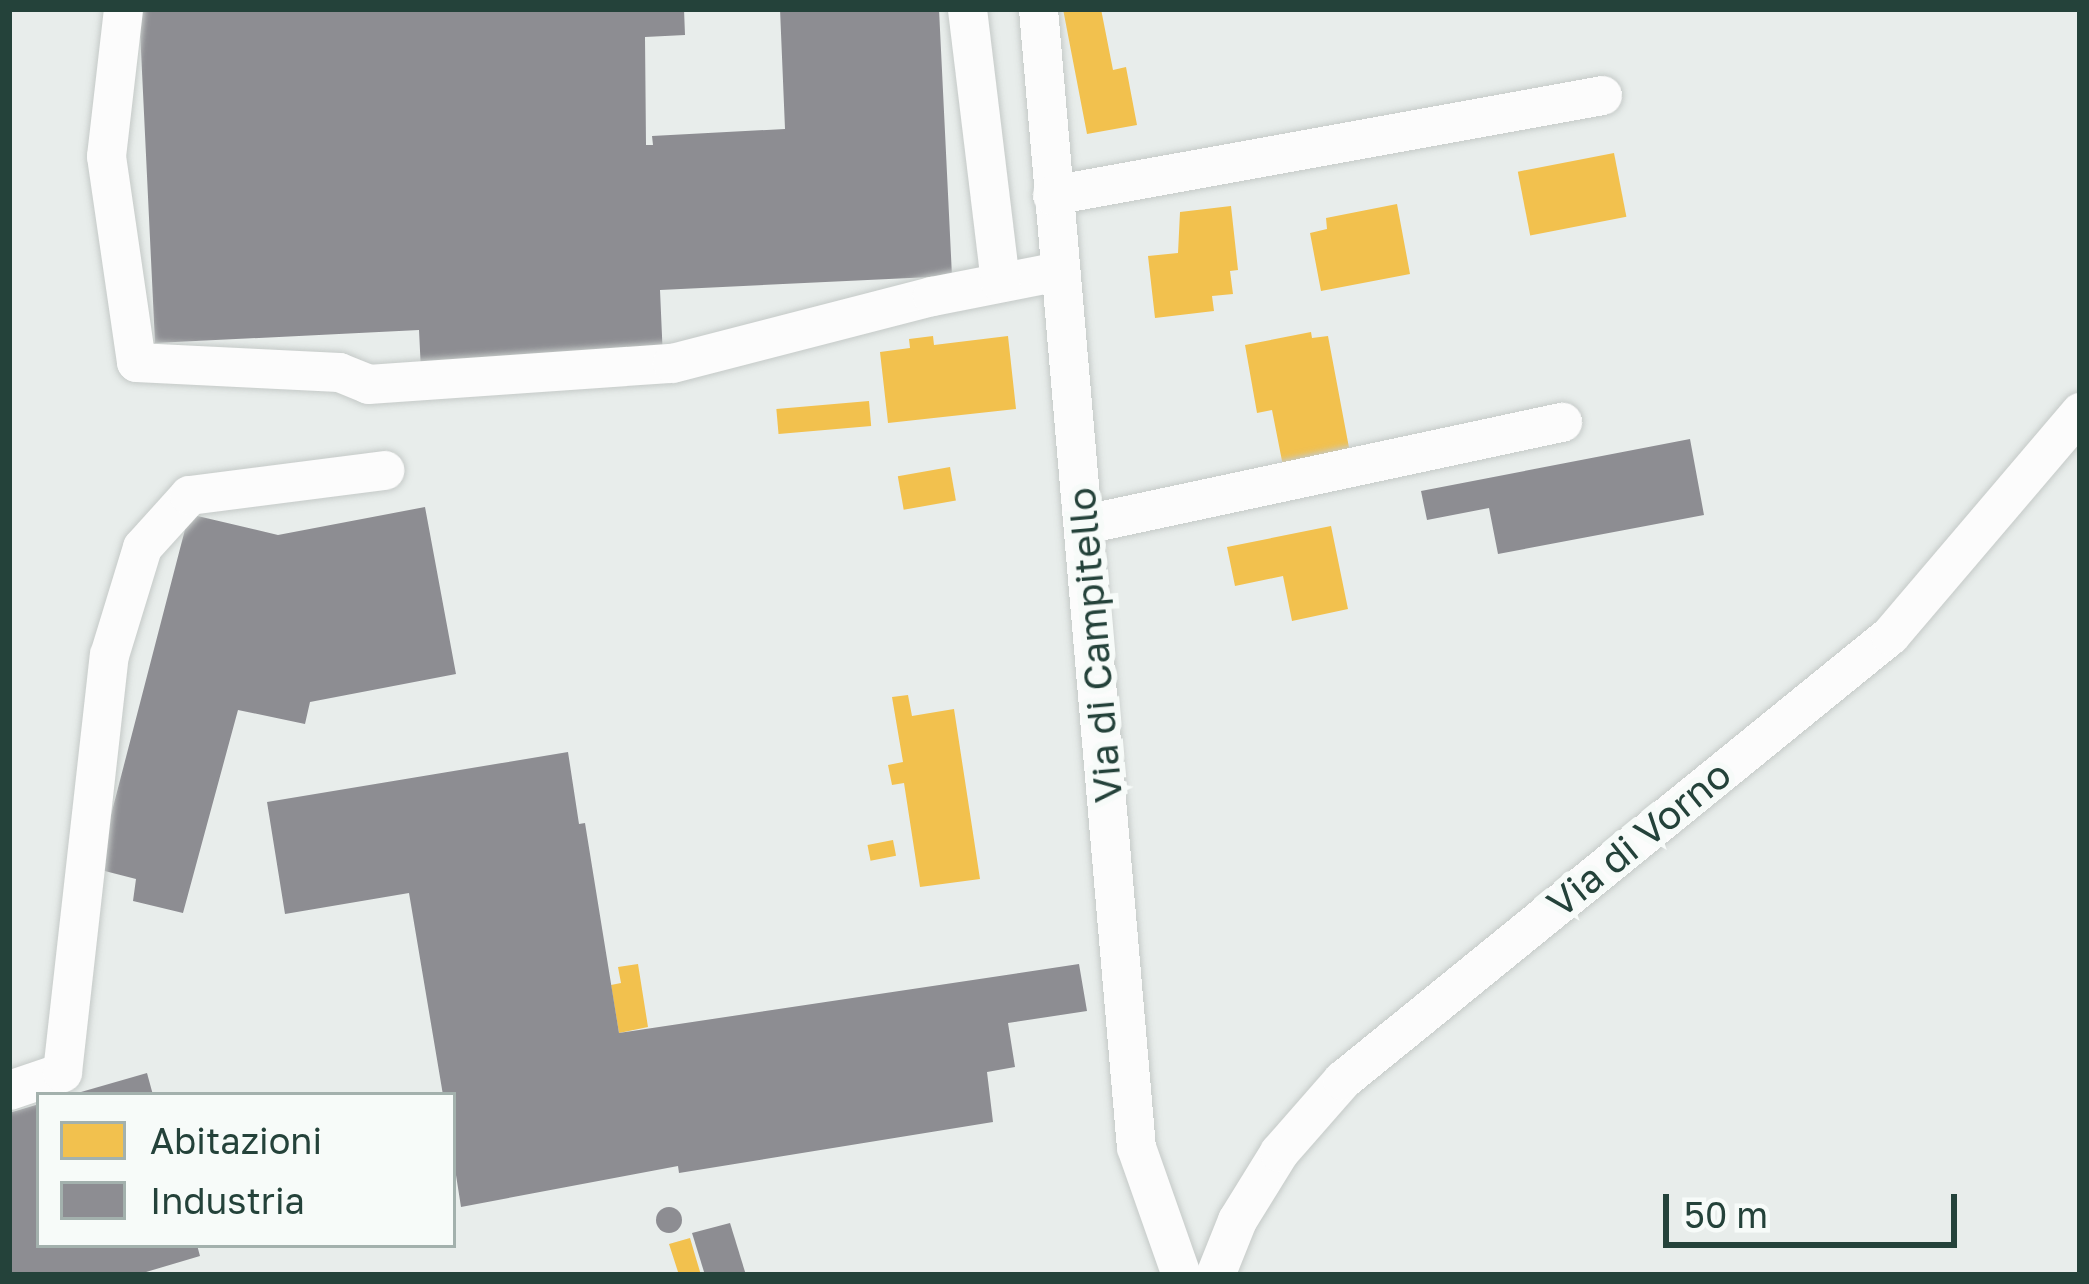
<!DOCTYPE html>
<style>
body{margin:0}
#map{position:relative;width:2089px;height:1284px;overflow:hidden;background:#e8edeb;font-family:"Golos Text",sans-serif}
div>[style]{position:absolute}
.homes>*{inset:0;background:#f2c14e;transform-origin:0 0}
.industry>*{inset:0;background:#8d8d92}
.round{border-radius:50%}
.roads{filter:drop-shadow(0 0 3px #c5cac8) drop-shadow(0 0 3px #c5cac8)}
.minor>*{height:39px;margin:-19.5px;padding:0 19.5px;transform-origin:19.5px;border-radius:19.5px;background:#fcfcfc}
span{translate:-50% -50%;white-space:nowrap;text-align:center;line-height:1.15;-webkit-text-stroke:12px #f7fbf9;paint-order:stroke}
.street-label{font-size:39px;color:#24423a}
.frame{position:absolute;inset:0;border:12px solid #24423a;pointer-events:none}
.legend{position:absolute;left:36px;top:1092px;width:420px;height:156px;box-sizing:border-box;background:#f7fbf9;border:3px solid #a3b1ad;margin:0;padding:15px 21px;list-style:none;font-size:36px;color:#24423a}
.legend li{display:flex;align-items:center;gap:24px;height:60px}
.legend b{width:60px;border:3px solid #a3b1ad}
.scale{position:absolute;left:1663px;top:1194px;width:294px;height:54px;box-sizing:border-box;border:6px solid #24423a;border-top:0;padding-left:15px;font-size:36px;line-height:42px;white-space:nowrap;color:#24423a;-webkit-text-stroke:9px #f7fbf9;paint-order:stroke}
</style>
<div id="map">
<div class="homes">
<i style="clip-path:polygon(1063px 9px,1101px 9px,1113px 70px,1126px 67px,1137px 125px,1087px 134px)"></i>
<i style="left:1614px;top:153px;width:65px;height:98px;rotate:79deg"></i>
<i style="clip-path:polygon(1397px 204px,1410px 274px,1321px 291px,1310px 233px,1327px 229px,1326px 218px)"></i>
<i style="clip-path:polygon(1231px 206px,1238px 270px,1230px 271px,1233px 294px,1212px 296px,1214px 311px,1155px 318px,1148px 256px,1178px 253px,1180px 212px)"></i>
<i style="clip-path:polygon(1311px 332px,1312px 338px,1328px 336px,1350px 453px,1283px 466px,1272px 410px,1257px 413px,1245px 345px)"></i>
<i style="clip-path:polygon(933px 336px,934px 345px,1008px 336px,1016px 409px,888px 423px,880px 352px,910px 348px,909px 339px)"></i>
<i style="left:869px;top:401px;width:25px;height:93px;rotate:85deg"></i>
<i style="left:950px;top:467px;width:34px;height:53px;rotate:80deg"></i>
<i style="clip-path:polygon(1331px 526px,1348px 609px,1292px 621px,1283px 576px,1235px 586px,1227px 547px)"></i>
<i style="clip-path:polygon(908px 695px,912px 716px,954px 709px,980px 879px,920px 887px,904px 783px,892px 785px,888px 765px,903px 762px,892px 697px)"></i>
<i style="left:893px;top:840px;width:16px;height:26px;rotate:79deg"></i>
<i style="clip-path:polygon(638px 964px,648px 1027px,619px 1033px,611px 985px,621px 983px,618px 967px)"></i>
<i style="clip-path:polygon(690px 1238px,695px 1255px,701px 1275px,679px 1275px,669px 1244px)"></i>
</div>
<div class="industry">
<i style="clip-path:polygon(139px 9px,684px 9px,685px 35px,645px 37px,646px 145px,653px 145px,652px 136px,785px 129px,780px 9px,939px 9px,952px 276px,660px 290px,663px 359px,421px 371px,419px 330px,155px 343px)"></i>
<i style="clip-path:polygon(1690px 439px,1704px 515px,1498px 554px,1489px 508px,1427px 520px,1421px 491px)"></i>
<i style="clip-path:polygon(425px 507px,456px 674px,310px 702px,305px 724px,238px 710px,183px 913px,133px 901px,136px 879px,97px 869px,189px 514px,278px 535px)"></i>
<i style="clip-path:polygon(568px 752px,579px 824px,585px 823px,619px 1033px,1079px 964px,1087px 1011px,1008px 1023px,1015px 1067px,987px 1072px,993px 1122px,679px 1173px,678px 1166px,461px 1207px,453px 1156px,453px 1095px,443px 1095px,409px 893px,285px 914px,267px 802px)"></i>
<i style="clip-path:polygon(147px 1073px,153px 1095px,75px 1095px,74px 1094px)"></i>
<i style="clip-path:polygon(39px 1104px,39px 1245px,197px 1245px,200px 1256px,136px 1275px,9px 1275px,9px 1113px)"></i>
<i class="round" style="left:656px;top:1207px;width:26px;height:26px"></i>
<i style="clip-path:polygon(730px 1223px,746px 1275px,705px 1275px,692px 1233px)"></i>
</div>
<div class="roads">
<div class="minor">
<i style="left:123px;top:9px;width:148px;rotate:96.6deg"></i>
<i style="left:106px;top:156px;width:208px;rotate:81.7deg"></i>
<i style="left:136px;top:362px;width:203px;rotate:2.8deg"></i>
<i style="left:339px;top:372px;width:31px;rotate:22deg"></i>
<i style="left:368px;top:384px;width:305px;rotate:-4deg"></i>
<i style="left:672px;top:363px;width:268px;rotate:-14.5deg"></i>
<i style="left:932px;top:296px;width:130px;rotate:-11.1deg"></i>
<i style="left:967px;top:9px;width:275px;rotate:83.1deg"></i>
<i style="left:1038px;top:9px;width:1142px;rotate:85.08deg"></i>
<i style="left:1136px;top:1147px;width:136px;rotate:70.6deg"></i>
<i style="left:1052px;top:195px;width:559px;rotate:-10.3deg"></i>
<i style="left:1085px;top:524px;width:488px;rotate:-12.1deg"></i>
<i style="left:9px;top:1090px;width:56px;rotate:-18.8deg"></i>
<i style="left:62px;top:1072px;width:420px;rotate:-83.6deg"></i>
<i style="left:109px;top:655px;width:113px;rotate:-73deg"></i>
<i style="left:142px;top:547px;width:70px;rotate:-47.9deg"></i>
<i style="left:189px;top:495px;width:197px;rotate:-7.3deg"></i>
<i style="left:1215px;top:1275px;width:59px;rotate:-68.2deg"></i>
<i style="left:1237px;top:1220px;width:80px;rotate:-58.3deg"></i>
<i style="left:1279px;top:1152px;width:96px;rotate:-48.8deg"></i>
<i style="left:1342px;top:1080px;width:706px;rotate:-39.08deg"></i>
<i style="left:1890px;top:635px;width:293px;rotate:-49.6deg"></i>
</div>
</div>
<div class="street-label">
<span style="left:1095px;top:645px;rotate:-95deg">Via di Campitello</span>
<span style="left:1639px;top:839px;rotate:-39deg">Via di Vorno</span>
</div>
<div class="frame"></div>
<ul class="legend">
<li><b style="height:33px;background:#f2c14e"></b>Abitazioni</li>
<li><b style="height:33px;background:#8d8d92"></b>Industria</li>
</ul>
<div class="scale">50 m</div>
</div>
